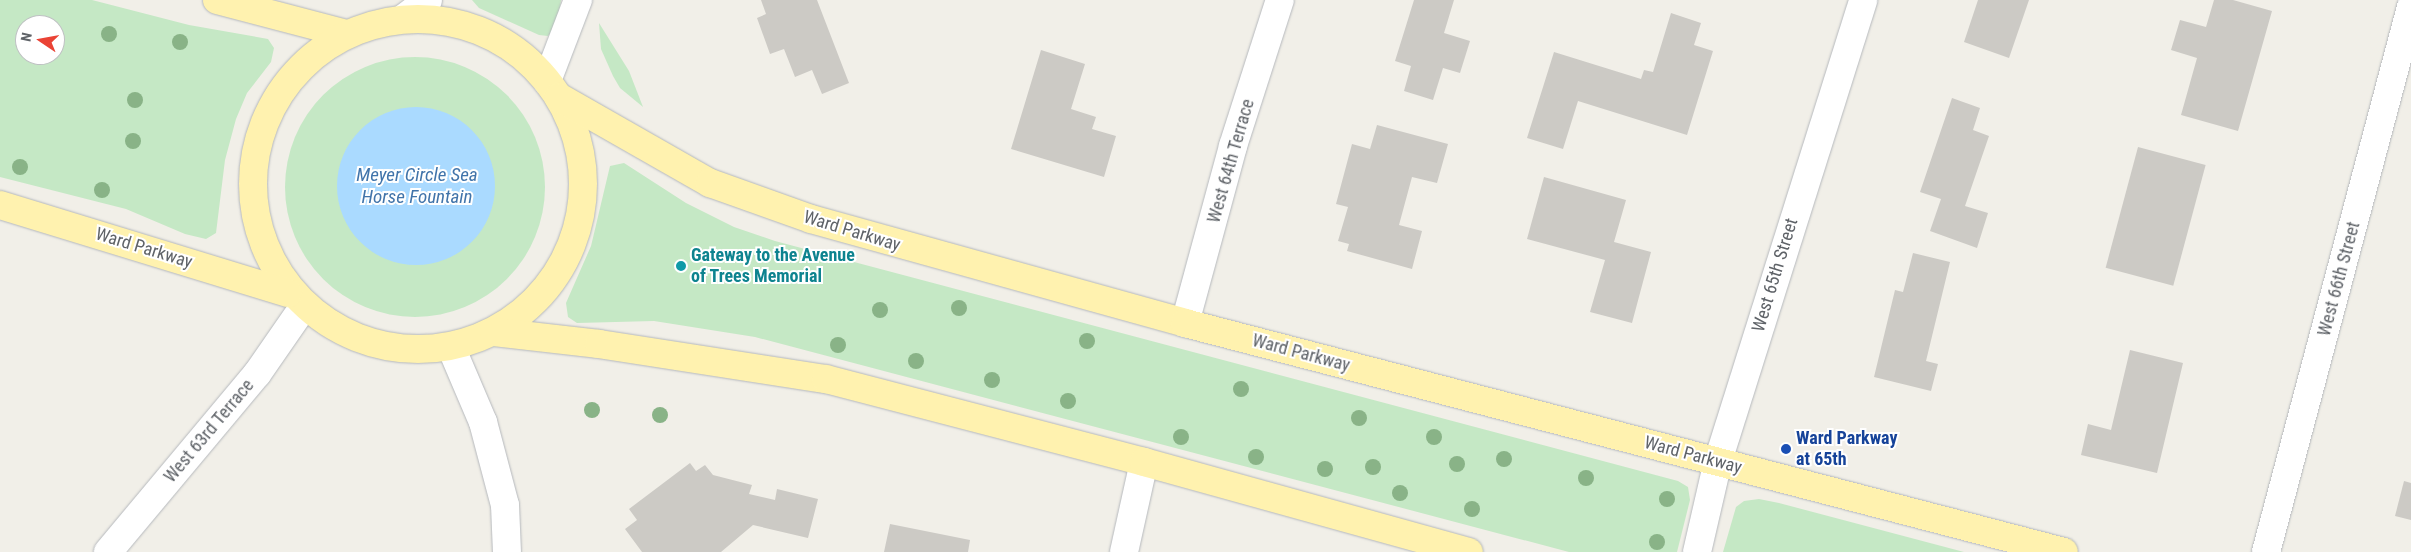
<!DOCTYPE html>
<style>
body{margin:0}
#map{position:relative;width:2411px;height:552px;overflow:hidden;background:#f1efe8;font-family:"Roboto Condensed",sans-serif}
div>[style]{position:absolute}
.green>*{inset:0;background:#c5e8c5}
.round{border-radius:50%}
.water>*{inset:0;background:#aadaff}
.building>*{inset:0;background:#cccac5;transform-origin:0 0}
.roads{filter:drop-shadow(0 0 1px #b5b8bc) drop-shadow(0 0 1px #b5b8bc)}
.street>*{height:28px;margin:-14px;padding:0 14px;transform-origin:14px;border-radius:14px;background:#fff}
.secondary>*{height:28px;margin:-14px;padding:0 14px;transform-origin:14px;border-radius:14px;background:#fff}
.primary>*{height:28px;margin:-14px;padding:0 14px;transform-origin:14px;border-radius:14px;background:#fff2af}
.primary>.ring{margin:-14px;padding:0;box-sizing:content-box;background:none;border:28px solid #fff2af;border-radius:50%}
.trees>*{width:16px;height:16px;margin:-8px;border-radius:50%;background:#89b387}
.dots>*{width:14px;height:14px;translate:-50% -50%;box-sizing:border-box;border:2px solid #fff;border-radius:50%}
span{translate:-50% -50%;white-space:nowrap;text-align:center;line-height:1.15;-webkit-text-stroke:4px #fff;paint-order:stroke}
.street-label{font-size:18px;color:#5f6368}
.culture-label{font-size:18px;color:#0d838f;font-weight:700}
.left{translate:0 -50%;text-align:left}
.transit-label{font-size:18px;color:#164399;font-weight:700}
.water-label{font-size:19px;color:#4174aa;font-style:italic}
.north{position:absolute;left:15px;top:15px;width:50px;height:50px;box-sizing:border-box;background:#fff;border:1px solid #bfc1c3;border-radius:50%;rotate:282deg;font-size:14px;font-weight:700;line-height:20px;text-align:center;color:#5f6368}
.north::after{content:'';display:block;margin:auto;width:18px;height:22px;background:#ea4335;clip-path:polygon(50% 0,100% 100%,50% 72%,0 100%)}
</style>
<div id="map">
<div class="green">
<i style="clip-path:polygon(evenodd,0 0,92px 0,189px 25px,268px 39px,274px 48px,271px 62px,247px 93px,236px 119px,225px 160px,216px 233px,206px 239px,185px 234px,126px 209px,0 177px,0 0,25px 25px,55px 25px,55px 55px,25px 55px,25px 25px)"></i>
<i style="clip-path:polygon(472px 0,561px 0,557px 27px,548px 36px,539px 35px,479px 8px)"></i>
<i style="clip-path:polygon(599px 23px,629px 71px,643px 107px,620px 88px,613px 76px,601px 49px)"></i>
<i class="round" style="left:285px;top:57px;width:260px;height:260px"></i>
<i style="clip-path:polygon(624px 163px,686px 203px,734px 227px,775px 241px,1678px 481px,1688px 487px,1690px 500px,1677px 552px,1569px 552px,755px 337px,654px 321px,577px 323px,568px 317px,566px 303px,591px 246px,610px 166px)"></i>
<i style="clip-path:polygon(1759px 499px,1779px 503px,1964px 552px,1723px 552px,1736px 507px,1744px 501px)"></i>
</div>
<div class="water">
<i class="round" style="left:337px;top:107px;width:158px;height:158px"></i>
</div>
<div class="building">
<i style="clip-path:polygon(761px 0,817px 0,849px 83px,822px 94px,812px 70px,795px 77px,784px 49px,770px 54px,757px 18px,766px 14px)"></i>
<i style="clip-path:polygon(1414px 0,1454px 0,1444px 33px,1470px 41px,1460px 73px,1443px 68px,1433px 100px,1404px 91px,1411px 66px,1395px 61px)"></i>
<i style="clip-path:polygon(1978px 0,2029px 0,2009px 58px,1964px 42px)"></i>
<i style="clip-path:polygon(2214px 0,2233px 0,2272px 11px,2238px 131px,2181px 115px,2197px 58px,2171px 50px,2180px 20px,2206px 27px)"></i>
<i style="clip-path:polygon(1671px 13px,1701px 23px,1694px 45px,1713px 51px,1687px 135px,1578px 101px,1563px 149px,1527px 138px,1554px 52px,1641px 79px,1644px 70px,1653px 72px)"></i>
<i style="clip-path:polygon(1041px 50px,1085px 64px,1071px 109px,1096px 117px,1092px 129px,1116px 136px,1104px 177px,1011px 149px)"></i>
<i style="clip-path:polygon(1952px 98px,1980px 108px,1973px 130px,1989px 136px,1965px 206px,1988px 213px,1977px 248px,1930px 231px,1941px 199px,1920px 192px)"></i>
<i style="clip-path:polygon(1377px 125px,1448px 144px,1437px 183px,1412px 177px,1399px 225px,1422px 231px,1412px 269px,1347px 251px,1349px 244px,1338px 241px,1348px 207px,1336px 204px,1352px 144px,1370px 149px)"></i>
<i style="left:2138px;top:147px;width:70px;height:125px;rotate:15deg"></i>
<i style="clip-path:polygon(1544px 177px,1626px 200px,1614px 242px,1651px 252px,1632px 323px,1590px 312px,1605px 260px,1527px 239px)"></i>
<i style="clip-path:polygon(1913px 253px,1950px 262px,1926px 361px,1938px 364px,1931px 391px,1874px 377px,1895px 290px,1903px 292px)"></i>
<i style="clip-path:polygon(2130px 350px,2183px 363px,2157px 473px,2081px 455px,2088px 424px,2111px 430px)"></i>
<i style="clip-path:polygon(690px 463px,696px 471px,705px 465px,713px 475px,752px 485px,749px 494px,775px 500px,777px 489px,818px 499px,808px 538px,753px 525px,721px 552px,642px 552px,625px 529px,637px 520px,629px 509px)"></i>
<i style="clip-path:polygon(2404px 481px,2411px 483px,2411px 520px,2395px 516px)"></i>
<i style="clip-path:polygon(890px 524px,970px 540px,968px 552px,884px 552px)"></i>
</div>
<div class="roads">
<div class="street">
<i style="left:1185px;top:323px;width:183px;rotate:-74.8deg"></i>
<i style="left:1233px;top:146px;width:153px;rotate:-72.2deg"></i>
<i style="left:451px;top:347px;width:82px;rotate:66.9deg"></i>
<i style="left:483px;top:422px;width:86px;rotate:75.2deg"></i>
<i style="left:505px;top:505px;width:47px;rotate:87.6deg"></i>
<i style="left:1124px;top:552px;width:92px;rotate:-77.5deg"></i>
<i style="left:1697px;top:552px;width:93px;rotate:-77deg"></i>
<i style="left:1718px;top:461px;width:483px;rotate:-72.5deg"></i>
<i style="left:2266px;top:552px;width:564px;rotate:-75.1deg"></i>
</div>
<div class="secondary">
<i style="left:404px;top:18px;width:30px;rotate:-37deg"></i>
<i style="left:547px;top:81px;width:87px;rotate:-69.1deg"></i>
<i style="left:108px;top:552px;width:232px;rotate:-50.1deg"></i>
<i style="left:257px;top:374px;width:83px;rotate:-55.3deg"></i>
</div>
<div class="primary">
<i style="left:217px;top:0;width:134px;rotate:14.7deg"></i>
<i class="ring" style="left:253px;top:19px;width:302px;height:302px"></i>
<i style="left:559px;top:97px;width:174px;rotate:29.7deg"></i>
<i style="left:710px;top:183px;width:107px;rotate:19.6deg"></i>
<i style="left:811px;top:219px;width:388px;rotate:15.5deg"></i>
<i style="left:1185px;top:323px;width:908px;rotate:14.6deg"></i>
<i style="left:0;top:205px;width:301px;rotate:17deg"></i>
<i style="left:494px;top:332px;width:106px;rotate:6.5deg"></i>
<i style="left:599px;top:344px;width:230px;rotate:8.8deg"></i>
<i style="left:826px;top:379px;width:329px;rotate:14.6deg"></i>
<i style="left:1144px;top:462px;width:337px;rotate:15.5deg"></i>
</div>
</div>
<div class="trees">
<i style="left:109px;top:34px"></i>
<i style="left:180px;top:42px"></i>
<i style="left:135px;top:100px"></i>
<i style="left:133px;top:141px"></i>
<i style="left:20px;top:167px"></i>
<i style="left:102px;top:190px"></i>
<i style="left:959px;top:308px"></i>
<i style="left:880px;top:310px"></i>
<i style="left:1087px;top:341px"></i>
<i style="left:838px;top:345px"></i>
<i style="left:916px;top:361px"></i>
<i style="left:992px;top:380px"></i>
<i style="left:1241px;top:389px"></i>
<i style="left:1068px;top:401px"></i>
<i style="left:592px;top:410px"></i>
<i style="left:660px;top:415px"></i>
<i style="left:1359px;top:418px"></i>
<i style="left:1181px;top:437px"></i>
<i style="left:1434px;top:437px"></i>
<i style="left:1256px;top:457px"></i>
<i style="left:1504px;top:459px"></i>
<i style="left:1457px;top:464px"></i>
<i style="left:1373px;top:467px"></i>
<i style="left:1325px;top:469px"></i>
<i style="left:1586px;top:478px"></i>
<i style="left:1400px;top:493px"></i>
<i style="left:1667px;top:499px"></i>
<i style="left:1472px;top:509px"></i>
<i style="left:1657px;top:542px"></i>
</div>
<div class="dots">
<i style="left:681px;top:266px;background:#0f9aa8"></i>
<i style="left:1786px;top:449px;background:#1a4fb4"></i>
</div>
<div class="street-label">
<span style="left:1231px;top:161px;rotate:-74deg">West 64th Terrace</span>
<span style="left:852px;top:231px;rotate:17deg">Ward Parkway</span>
<span style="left:144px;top:248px;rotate:17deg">Ward Parkway</span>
<span style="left:1775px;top:275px;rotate:-73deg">West 65th Street</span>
<span style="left:2339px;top:279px;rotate:-75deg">West 66th Street</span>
<span style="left:1301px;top:353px;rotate:15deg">Ward Parkway</span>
<span style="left:209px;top:431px;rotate:-50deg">West 63rd Terrace</span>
<span style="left:1693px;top:455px;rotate:15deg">Ward Parkway</span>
</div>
<div class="culture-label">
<span class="left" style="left:691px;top:266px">Gateway to the Avenue<br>of Trees Memorial</span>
</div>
<div class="transit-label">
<span class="left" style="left:1796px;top:449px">Ward Parkway<br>at 65th</span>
</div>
<div class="water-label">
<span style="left:417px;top:186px">Meyer Circle Sea<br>Horse Fountain</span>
</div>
<div class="north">N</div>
</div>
